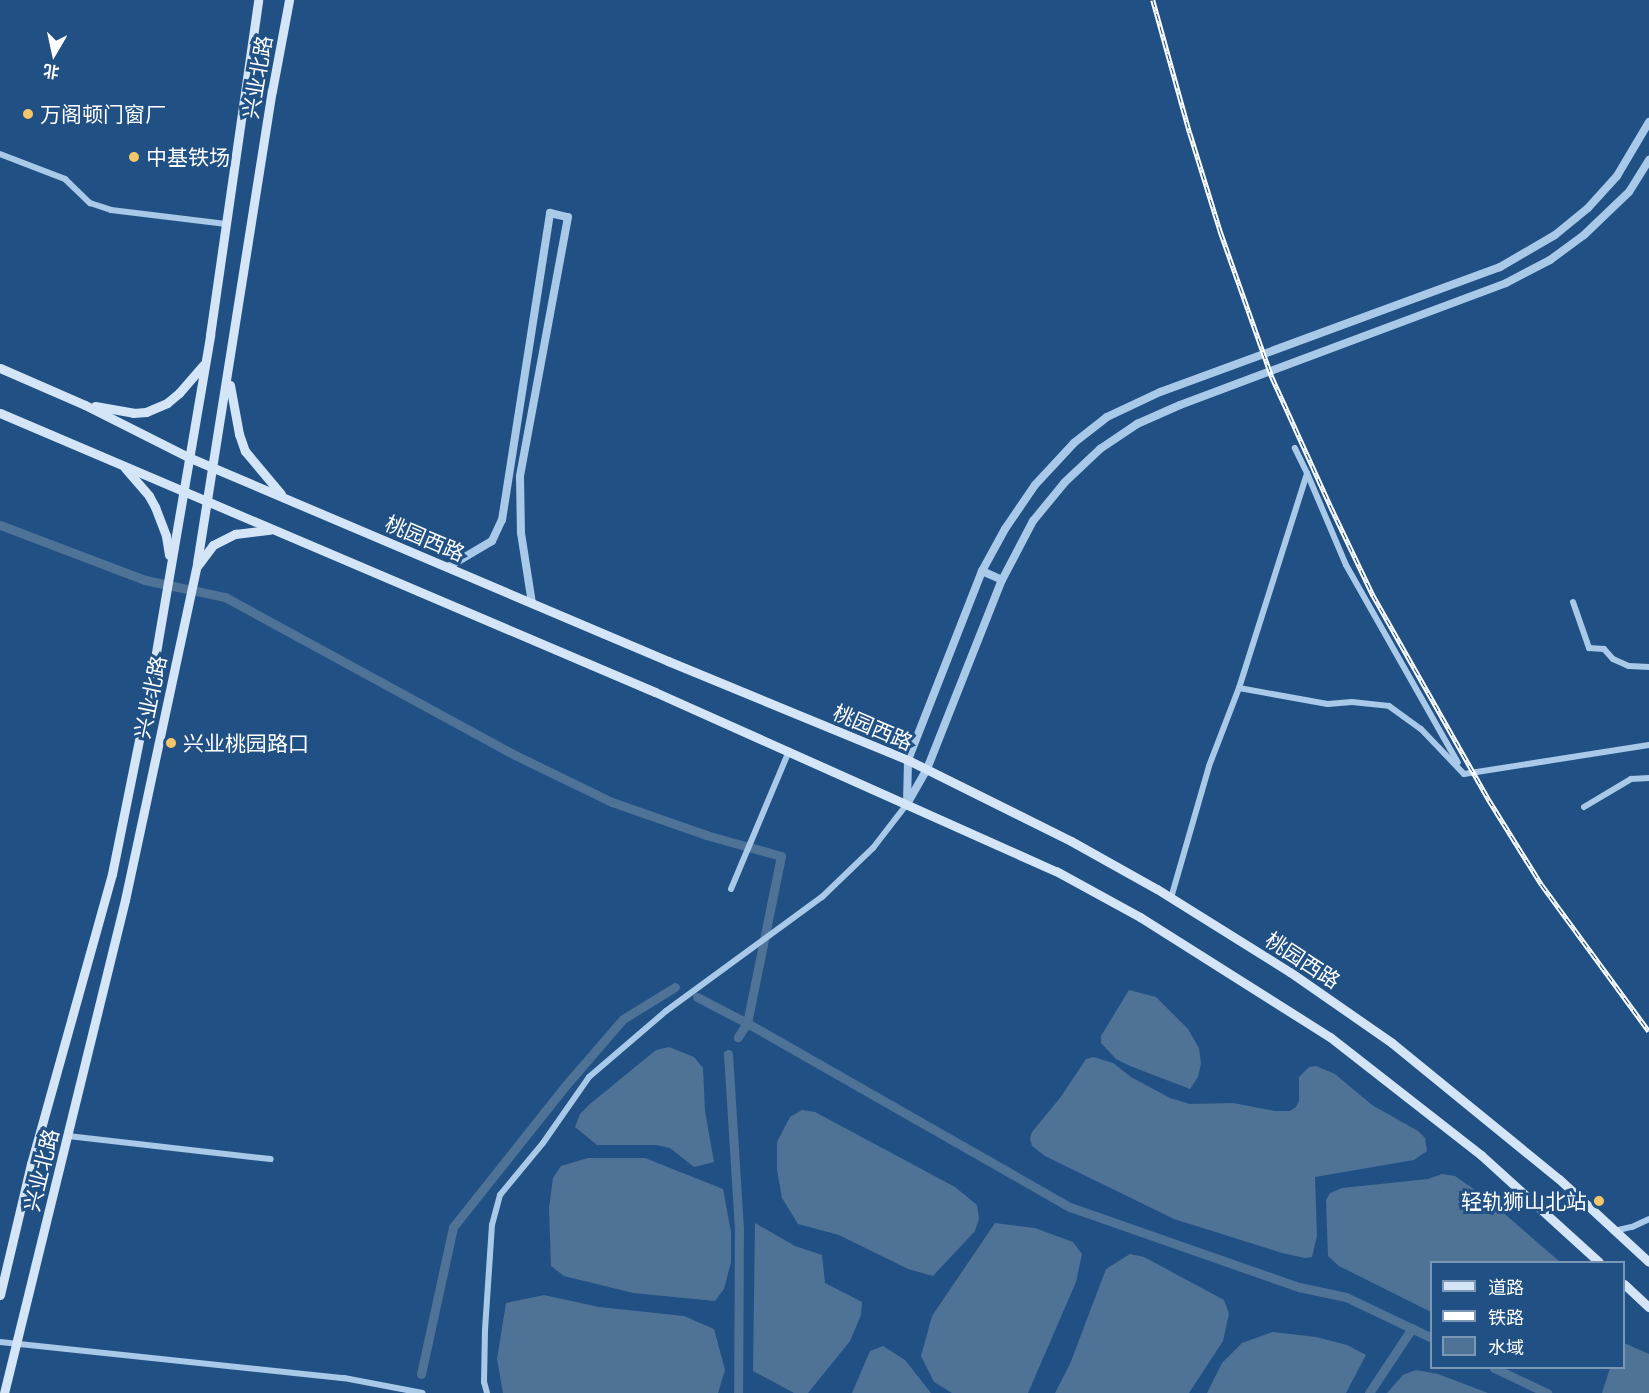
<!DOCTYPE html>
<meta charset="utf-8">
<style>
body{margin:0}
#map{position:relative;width:1649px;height:1393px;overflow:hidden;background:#215184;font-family:Mulish,"Noto Sans SC",sans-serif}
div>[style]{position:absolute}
.water>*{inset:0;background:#4f7297}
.canal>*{height:9px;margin:-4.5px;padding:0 4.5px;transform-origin:4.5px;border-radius:4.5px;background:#4f7297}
.minor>*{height:6px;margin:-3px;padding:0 3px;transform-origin:3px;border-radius:3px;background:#a9c9e9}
.tertiary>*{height:8px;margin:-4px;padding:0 4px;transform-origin:4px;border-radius:4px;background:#a9c9e9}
.secondary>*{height:9px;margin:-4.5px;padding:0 4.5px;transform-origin:4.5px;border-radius:4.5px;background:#d4e5f7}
.rail>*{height:4.5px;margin-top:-2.25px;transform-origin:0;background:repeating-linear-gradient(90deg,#215184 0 7px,#fff 0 14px);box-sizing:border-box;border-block:2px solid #fff}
.dots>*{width:16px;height:16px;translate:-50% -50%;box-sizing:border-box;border:3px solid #215184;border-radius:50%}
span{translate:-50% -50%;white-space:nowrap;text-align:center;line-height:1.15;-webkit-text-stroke:6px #215184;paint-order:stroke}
.street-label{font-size:21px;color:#fff}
.poi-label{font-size:21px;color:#fff}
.left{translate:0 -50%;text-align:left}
.right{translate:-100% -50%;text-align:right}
.legend{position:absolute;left:1430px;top:1261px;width:195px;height:108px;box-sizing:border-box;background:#215184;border:2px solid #7a97b5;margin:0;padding:8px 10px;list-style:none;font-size:18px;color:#fff}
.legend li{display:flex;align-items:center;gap:12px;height:30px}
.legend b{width:30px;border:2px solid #7a97b5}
.north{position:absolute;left:24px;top:24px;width:60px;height:60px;-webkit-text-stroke:4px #215184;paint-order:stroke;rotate:189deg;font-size:16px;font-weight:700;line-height:24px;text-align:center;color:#fff}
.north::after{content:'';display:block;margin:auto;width:21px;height:27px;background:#fff;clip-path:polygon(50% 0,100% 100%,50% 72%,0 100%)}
</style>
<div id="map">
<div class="water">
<i style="clip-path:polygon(1129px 990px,1156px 997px,1188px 1029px,1199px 1048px,1201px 1063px,1198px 1077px,1190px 1089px,1130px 1066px,1116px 1059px,1101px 1043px,1101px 1036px)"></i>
<i style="clip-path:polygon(669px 1047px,694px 1057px,703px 1068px,705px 1111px,714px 1162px,694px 1167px,670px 1148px,656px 1145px,597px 1145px,575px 1127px,580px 1114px,590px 1104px,656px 1050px)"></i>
<i style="clip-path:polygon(1093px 1057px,1113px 1063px,1131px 1077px,1170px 1098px,1190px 1104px,1233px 1103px,1275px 1111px,1290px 1111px,1296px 1107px,1299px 1101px,1299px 1077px,1309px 1067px,1316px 1066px,1335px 1074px,1372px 1105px,1418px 1131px,1425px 1138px,1427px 1151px,1414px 1160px,1315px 1177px,1317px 1236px,1312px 1257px,1305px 1258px,1282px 1253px,1174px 1219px,1045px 1156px,1032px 1146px,1030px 1139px,1032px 1132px,1060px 1098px,1086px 1059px)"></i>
<i style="clip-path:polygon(802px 1110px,815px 1112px,955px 1187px,977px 1205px,979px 1218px,975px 1231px,933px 1276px,908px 1269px,839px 1235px,798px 1224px,782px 1198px,777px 1170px,777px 1142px,790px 1117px)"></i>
<i style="clip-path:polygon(588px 1158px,645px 1158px,723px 1189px,731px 1232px,731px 1262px,724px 1289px,715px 1301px,633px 1293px,564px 1276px,551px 1266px,549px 1208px,553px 1178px,561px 1166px)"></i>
<i style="clip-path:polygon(1442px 1174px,1455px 1176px,1485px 1197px,1560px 1262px,1432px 1262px,1431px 1312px,1339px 1266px,1328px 1256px,1326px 1200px,1330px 1193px,1342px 1188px,1428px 1179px)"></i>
<i style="clip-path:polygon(755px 1223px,795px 1246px,822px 1255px,825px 1283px,862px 1302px,861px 1315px,850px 1341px,808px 1393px,794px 1393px,753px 1371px)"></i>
<i style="clip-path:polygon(995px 1223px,1035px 1228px,1073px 1242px,1082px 1254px,1076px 1282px,1028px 1393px,952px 1393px,934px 1382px,921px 1356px,932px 1316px)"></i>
<i style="clip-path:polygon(1130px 1254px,1144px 1257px,1224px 1300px,1229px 1314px,1223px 1341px,1189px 1393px,1055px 1393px,1070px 1364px,1106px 1269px)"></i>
<i style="clip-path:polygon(544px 1295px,599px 1307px,684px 1316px,714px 1329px,725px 1370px,718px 1393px,503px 1393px,497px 1359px,506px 1303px)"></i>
<i style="clip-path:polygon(1273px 1332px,1316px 1337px,1347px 1345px,1366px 1355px,1346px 1393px,1207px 1393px,1222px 1363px,1242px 1343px)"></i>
<i style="clip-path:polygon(1624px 1343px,1649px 1354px,1649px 1393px,1602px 1393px,1610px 1368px,1624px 1368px)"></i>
<i style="clip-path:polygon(883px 1346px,905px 1360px,931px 1393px,852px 1393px,870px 1351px)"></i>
<i style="clip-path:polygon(1416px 1370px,1438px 1374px,1488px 1393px,1387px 1393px,1403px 1375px)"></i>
</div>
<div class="canal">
<i style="left:0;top:525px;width:155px;rotate:20.8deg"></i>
<i style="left:145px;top:580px;width:82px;rotate:12deg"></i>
<i style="left:225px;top:597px;width:330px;rotate:28.6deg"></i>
<i style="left:515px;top:755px;width:108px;rotate:25.9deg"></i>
<i style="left:612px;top:802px;width:100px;rotate:19.3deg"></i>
<i style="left:706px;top:835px;width:78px;rotate:15.6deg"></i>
<i style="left:781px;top:856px;width:170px;rotate:101.5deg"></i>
<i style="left:747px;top:1023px;width:372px;rotate:29.7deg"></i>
<i style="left:1070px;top:1207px;width:243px;rotate:19.3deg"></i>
<i style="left:1299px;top:1287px;width:48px;rotate:12deg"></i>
<i style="left:1346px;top:1297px;width:95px;rotate:25.5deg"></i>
<i style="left:697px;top:997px;width:56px;rotate:27.5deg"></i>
<i style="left:747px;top:1023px;width:17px;rotate:123deg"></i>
<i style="left:728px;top:1054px;width:173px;rotate:86.4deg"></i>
<i style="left:739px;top:1227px;width:166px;rotate:90.3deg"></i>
<i style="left:1494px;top:1368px;width:59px;rotate:25.3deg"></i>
<i style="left:421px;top:1374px;width:150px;rotate:-77.7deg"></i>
<i style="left:453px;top:1227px;width:181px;rotate:-51.5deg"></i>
<i style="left:566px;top:1085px;width:87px;rotate:-49.2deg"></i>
<i style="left:623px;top:1019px;width:61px;rotate:-31.6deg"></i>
<i style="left:1369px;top:1393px;width:78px;rotate:-56.5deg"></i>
</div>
<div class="minor">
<i style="left:0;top:154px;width:70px;rotate:21deg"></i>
<i style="left:65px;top:179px;width:35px;rotate:44deg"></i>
<i style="left:90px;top:203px;width:22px;rotate:18deg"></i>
<i style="left:111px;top:210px;width:116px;rotate:6.9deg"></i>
<i style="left:1307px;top:473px;width:100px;rotate:67deg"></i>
<i style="left:1346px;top:565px;width:227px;rotate:60.5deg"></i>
<i style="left:1573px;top:602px;width:49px;rotate:70.8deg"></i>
<i style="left:1589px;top:648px;width:15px;rotate:4deg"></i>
<i style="left:1604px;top:649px;width:13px;rotate:48deg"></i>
<i style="left:1613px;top:659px;width:17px;rotate:24deg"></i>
<i style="left:1629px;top:666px;width:20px;rotate:3deg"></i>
<i style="left:1239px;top:688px;width:225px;rotate:-72.4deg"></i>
<i style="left:1307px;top:473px;width:28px;rotate:-116deg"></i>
<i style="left:1584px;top:807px;width:55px;rotate:-30.8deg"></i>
<i style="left:1631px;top:779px;width:18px;rotate:-3deg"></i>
<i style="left:731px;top:889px;width:150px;rotate:-67.2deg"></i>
<i style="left:1171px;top:898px;width:137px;rotate:-73.9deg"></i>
<i style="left:1209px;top:766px;width:84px;rotate:-69deg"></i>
<i style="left:1239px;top:688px;width:90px;rotate:10.2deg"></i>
<i style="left:1328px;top:704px;width:24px;rotate:-5deg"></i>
<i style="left:1352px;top:702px;width:37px;rotate:6deg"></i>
<i style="left:1389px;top:706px;width:39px;rotate:36deg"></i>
<i style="left:1421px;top:729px;width:62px;rotate:46.3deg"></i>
<i style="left:1464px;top:774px;width:187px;rotate:-8.9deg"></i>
<i style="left:68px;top:1136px;width:204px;rotate:6.5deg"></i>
<i style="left:1614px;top:1231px;width:18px;rotate:-13deg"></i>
<i style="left:1632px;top:1227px;width:19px;rotate:-25deg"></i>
<i style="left:0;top:1342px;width:346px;rotate:6deg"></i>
<i style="left:344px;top:1378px;width:80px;rotate:10.8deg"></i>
<i style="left:487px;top:1393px;width:11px;rotate:-105deg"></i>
<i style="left:484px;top:1382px;width:52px;rotate:-88.9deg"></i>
<i style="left:485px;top:1330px;width:105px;rotate:-86.2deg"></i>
<i style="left:492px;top:1225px;width:31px;rotate:-75deg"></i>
<i style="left:500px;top:1195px;width:67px;rotate:-50.4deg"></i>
<i style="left:543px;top:1143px;width:80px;rotate:-55.1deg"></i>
<i style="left:589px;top:1077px;width:101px;rotate:-40.6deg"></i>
<i style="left:666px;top:1011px;width:193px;rotate:-36.2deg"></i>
<i style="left:822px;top:897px;width:71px;rotate:-43.9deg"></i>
<i style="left:873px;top:848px;width:56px;rotate:-52.3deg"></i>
</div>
<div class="tertiary">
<i style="left:1649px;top:122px;width:63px;rotate:120.7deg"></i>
<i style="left:1617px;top:176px;width:43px;rotate:132.2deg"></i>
<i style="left:1588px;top:208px;width:43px;rotate:140.7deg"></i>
<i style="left:1555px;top:235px;width:64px;rotate:149.8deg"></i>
<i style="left:1500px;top:267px;width:362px;rotate:159.8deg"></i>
<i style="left:1160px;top:392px;width:59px;rotate:154.7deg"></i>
<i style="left:1107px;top:417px;width:42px;rotate:141.8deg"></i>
<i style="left:1074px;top:443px;width:57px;rotate:132.9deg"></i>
<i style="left:1035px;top:485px;width:53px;rotate:124.3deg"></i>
<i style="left:1005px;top:529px;width:48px;rotate:118.7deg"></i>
<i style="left:982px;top:571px;width:203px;rotate:111.4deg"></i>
<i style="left:908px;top:760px;width:44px;rotate:91.3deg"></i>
<i style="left:907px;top:804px;width:40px;rotate:-60.3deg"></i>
<i style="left:927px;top:769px;width:203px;rotate:-68.4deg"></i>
<i style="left:1002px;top:580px;width:67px;rotate:-62.3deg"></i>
<i style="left:1033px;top:521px;width:50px;rotate:-50.6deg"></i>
<i style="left:1065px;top:482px;width:48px;rotate:-43.3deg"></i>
<i style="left:1100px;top:449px;width:45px;rotate:-34deg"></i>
<i style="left:1137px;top:424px;width:47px;rotate:-23.8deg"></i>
<i style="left:1180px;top:405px;width:348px;rotate:-20.5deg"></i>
<i style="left:1506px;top:283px;width:50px;rotate:-27.6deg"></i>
<i style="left:1550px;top:260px;width:42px;rotate:-36.3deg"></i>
<i style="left:1584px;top:235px;width:62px;rotate:-43.7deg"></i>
<i style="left:1629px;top:192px;width:38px;rotate:-58deg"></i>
<i style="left:448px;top:567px;width:51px;rotate:-30.6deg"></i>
<i style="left:492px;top:541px;width:23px;rotate:-65deg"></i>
<i style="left:502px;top:520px;width:311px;rotate:-81.1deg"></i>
<i style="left:550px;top:213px;width:18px;rotate:13deg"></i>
<i style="left:568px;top:217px;width:264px;rotate:100.5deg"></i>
<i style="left:520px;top:477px;width:56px;rotate:89deg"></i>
<i style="left:521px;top:533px;width:71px;rotate:81.1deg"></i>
<i style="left:982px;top:571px;width:22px;rotate:24deg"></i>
</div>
<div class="secondary">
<i style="left:0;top:368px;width:93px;rotate:23.5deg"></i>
<i style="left:85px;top:405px;width:115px;rotate:26.8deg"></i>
<i style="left:188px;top:457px;width:522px;rotate:23.03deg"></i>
<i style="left:668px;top:661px;width:260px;rotate:22.4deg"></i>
<i style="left:908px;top:760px;width:182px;rotate:26.4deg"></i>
<i style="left:1071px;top:841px;width:98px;rotate:29.2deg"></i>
<i style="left:1157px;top:889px;width:157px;rotate:32deg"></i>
<i style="left:1290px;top:972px;width:124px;rotate:34.8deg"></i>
<i style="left:1392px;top:1043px;width:215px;rotate:39.2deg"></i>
<i style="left:1559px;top:1179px;width:122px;rotate:42.7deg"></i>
<i style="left:230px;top:385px;width:50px;rotate:79.6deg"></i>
<i style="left:239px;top:434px;width:18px;rotate:71deg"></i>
<i style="left:245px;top:451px;width:56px;rotate:50.1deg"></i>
<i style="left:95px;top:406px;width:39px;rotate:10deg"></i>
<i style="left:133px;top:413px;width:13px;rotate:-4deg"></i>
<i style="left:146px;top:412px;width:23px;rotate:-23deg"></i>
<i style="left:167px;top:403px;width:16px;rotate:-40deg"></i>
<i style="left:179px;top:393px;width:37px;rotate:-49deg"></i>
<i style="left:0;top:413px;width:712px;rotate:23.07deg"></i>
<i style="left:655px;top:692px;width:439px;rotate:24.1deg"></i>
<i style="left:1056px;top:871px;width:96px;rotate:28.7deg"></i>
<i style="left:1140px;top:917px;width:225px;rotate:32.3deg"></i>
<i style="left:1330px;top:1037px;width:192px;rotate:38deg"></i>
<i style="left:1481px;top:1155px;width:159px;rotate:42.2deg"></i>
<i style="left:125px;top:468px;width:37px;rotate:49deg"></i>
<i style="left:149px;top:496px;width:13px;rotate:61deg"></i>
<i style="left:155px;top:507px;width:31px;rotate:69deg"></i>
<i style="left:166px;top:536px;width:19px;rotate:81deg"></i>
<i style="left:198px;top:565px;width:25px;rotate:-53deg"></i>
<i style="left:213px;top:545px;width:25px;rotate:-27deg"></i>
<i style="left:235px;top:534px;width:35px;rotate:-7deg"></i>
<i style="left:1624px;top:1284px;width:34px;rotate:43deg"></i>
<i style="left:0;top:1295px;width:135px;rotate:-76.7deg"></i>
<i style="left:31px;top:1164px;width:301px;rotate:-74.4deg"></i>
<i style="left:112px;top:874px;width:208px;rotate:-78.6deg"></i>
<i style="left:153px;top:670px;width:340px;rotate:-80.3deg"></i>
<i style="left:210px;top:335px;width:338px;rotate:-81.8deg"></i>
<i style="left:4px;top:1393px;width:508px;rotate:-76.21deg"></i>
<i style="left:125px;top:900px;width:345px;rotate:-77.9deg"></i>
<i style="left:197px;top:563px;width:478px;rotate:-81deg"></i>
<i style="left:272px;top:91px;width:93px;rotate:-79.4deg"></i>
</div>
<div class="rail">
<i style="left:1153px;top:0;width:138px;rotate:74.5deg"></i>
<i style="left:1190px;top:133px;width:105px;rotate:72.8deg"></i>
<i style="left:1221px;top:233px;width:153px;rotate:70.5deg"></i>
<i style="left:1272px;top:377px;width:143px;rotate:65.6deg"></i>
<i style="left:1331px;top:507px;width:98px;rotate:64.5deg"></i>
<i style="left:1373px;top:595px;width:236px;rotate:60.5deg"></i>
<i style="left:1489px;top:800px;width:100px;rotate:58.1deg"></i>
<i style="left:1542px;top:885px;width:181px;rotate:53.8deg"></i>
</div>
<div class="dots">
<i style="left:28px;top:114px;background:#f6c76a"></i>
<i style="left:134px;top:157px;background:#f6c76a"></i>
<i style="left:171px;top:743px;background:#f6c76a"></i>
<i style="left:1599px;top:1201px;background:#f6c76a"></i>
</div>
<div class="street-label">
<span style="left:257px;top:77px;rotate:-80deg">兴业北路</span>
<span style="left:425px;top:538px;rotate:23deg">桃园西路</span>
<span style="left:150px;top:697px;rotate:-78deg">兴业北路</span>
<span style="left:873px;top:727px;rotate:23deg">桃园西路</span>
<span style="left:1303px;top:960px;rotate:33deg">桃园西路</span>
<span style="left:41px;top:1170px;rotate:-76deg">兴业北路</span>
</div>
<div class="poi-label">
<span class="left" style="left:40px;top:114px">万阁顿门窗厂</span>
<span class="left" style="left:146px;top:157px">中基铁场</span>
<span class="left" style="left:183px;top:743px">兴业桃园路口</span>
<span class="right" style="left:1587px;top:1201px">轻轨狮山北站</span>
</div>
<ul class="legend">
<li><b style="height:8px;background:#d4e5f7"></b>道路</li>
<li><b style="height:8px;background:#fff"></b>铁路</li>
<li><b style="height:16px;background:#4f7297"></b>水域</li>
</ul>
<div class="north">北</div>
</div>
